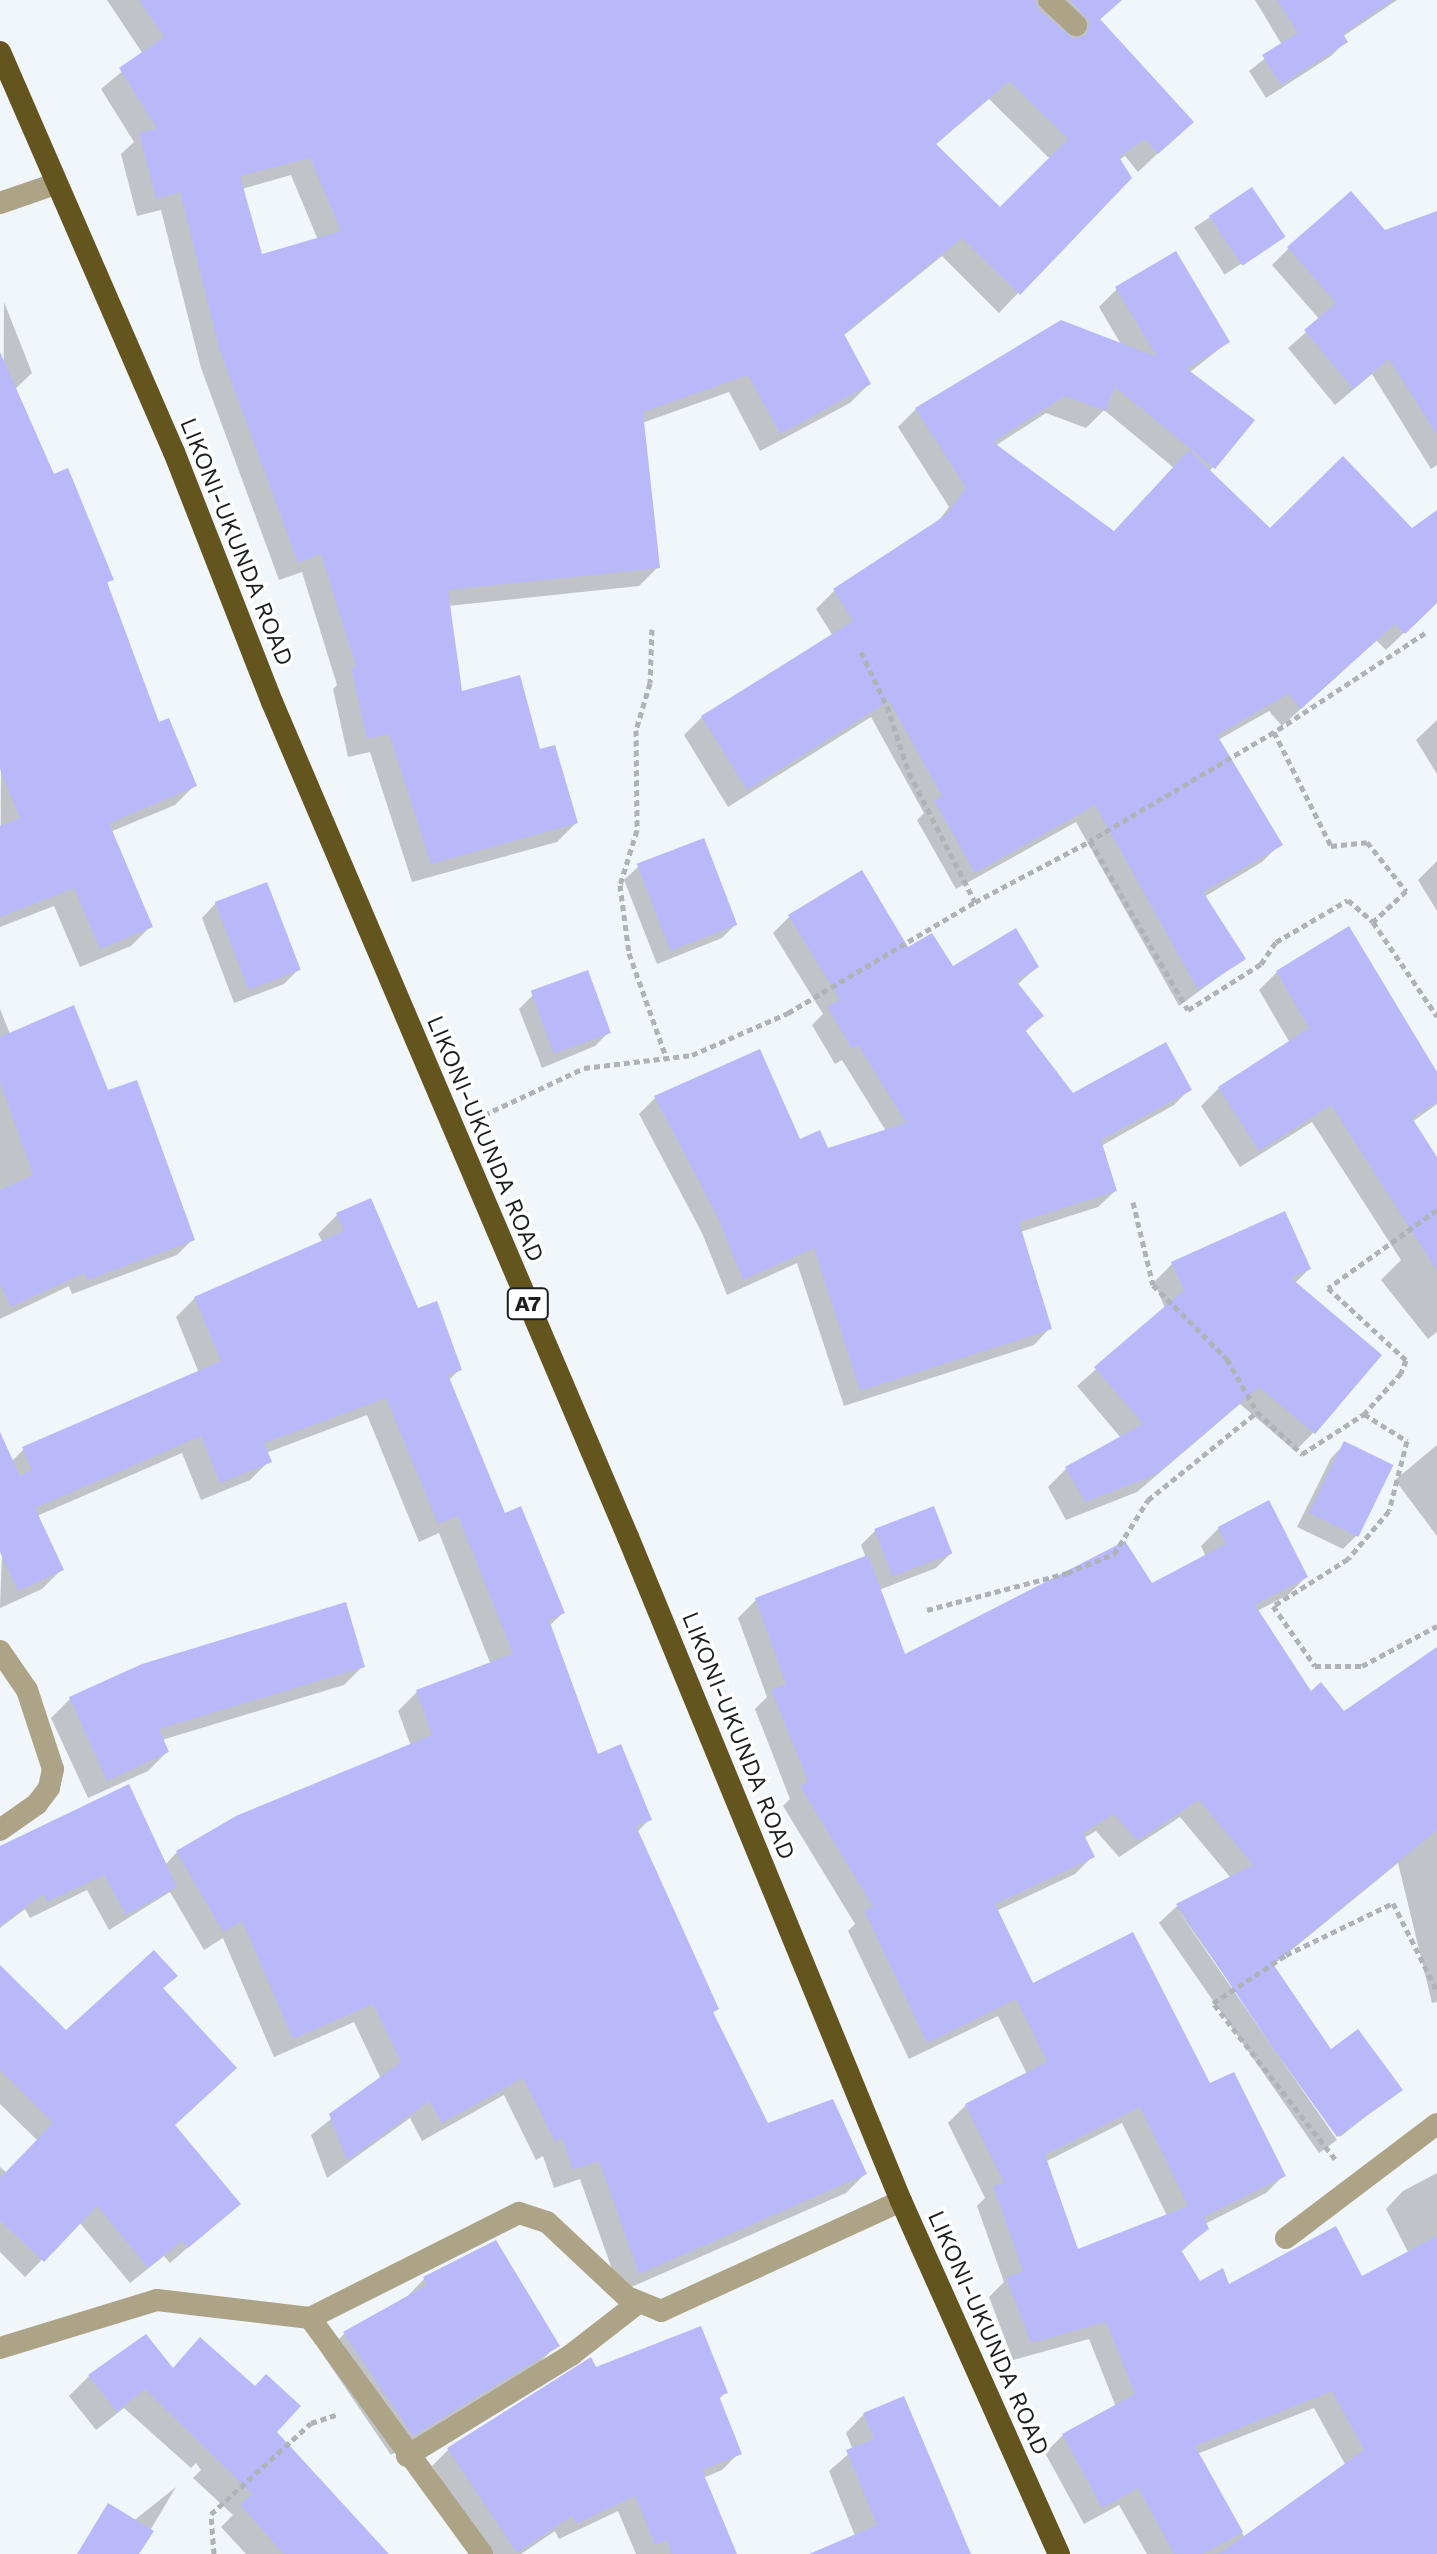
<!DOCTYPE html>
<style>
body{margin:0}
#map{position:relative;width:1437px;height:2554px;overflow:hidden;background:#f1f6fb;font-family:"Work Sans",sans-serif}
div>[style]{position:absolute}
.shadow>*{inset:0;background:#0003;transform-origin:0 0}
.building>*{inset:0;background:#b9b9f9;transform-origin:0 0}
.path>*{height:5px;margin-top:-2.5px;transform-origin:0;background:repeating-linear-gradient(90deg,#afb3b7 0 6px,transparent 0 10px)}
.minor>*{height:22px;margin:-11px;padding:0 11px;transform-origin:11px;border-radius:11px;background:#ada488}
.trunk>*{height:22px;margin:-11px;padding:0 11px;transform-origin:11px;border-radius:11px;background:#64541e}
span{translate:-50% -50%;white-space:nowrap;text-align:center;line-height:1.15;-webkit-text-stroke:7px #fff;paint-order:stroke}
.shield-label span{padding:2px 6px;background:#fff;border:2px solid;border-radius:6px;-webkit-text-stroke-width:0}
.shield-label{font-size:22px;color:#1c1e20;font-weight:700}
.street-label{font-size:24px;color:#1c1e20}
</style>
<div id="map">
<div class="shadow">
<i style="clip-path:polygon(evenodd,107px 0,1122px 0,1099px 20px,1172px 140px,1138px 172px,1125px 156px,1119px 160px,1129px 177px,999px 313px,942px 256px,843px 336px,869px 384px,850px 403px,760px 451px,729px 392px,642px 423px,658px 567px,639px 586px,448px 606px,461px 693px,538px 752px,576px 823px,557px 842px,412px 882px,370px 752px,348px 757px,333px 689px,337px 685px,302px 572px,279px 580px,201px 368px,161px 210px,137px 216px,121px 154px,134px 142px,101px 89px,143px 54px,107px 0,989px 99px,1051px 160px,1000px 210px,935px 145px,989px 99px,107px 0,291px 175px,318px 240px,261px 256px,242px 189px,291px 175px)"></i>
<i style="clip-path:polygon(1255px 0,1397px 0,1342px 37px,1345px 42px,1331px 56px,1266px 98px,1249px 71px,1282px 45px)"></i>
<i style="left:1252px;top:190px;width:56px;height:69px;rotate:57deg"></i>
<i style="clip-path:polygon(1437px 214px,1437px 465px,1431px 469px,1372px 374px,1335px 405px,1288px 348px,1320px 320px,1272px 265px,1289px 248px,1384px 232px)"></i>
<i style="clip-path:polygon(evenodd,1117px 289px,1228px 342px,1189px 373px,1213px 467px,1209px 472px,1270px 531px,1412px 531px,1437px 512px,1437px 601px,1386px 650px,1376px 640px,1282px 726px,1269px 711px,1218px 740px,1280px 844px,1262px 862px,1204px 897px,1243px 959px,1179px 1006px,1076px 822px,956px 889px,917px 820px,924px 813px,871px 717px,728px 807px,684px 735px,702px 717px,833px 636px,816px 609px,834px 591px,937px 523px,949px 507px,898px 427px,916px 409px,1122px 346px,1099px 307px,1117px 289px,1104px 410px,1174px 468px,1113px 533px,995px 446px,1046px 413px,1086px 428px,1104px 410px)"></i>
<i style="clip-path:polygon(4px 302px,32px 373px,14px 390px,53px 476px,111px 579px,105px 585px,158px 725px,194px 786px,175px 805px,110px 832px,150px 927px,131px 946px,80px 967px,54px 906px,0 927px)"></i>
<i style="clip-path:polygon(1437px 720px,1437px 774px,1416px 740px)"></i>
<i style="clip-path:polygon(1437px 861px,1437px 911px,1418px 880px)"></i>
<i style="clip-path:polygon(639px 866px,736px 924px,722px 938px,657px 964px,624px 880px)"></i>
<i style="clip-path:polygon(216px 903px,299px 969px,284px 984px,234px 1003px,202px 918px)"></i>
<i style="clip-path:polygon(789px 917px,908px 950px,952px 969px,1037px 967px,1017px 985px,1041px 1016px,1025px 1032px,1073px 1096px,1190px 1089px,1174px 1105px,1101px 1146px,1115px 1191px,1098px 1207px,1020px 1232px,1050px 1328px,1034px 1345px,844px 1406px,797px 1263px,727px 1295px,702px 1233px,639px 1114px,655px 1098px,827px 1150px,886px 1131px,842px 1060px,835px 1064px,812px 1025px,823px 1014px,773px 933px)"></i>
<i style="clip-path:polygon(1348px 929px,1437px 1076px,1437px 1104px,1412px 1122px,1437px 1161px,1437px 1332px,1428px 1339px,1381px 1280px,1401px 1260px,1312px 1122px,1240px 1167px,1201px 1106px,1219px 1088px,1290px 1043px,1259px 990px,1277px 972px)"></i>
<i style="clip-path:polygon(533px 995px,609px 1032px,595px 1046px,542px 1068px,519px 1009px)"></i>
<i style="clip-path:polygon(0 1009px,10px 1034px,107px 1093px,193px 1239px,177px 1255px,72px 1294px,69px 1286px,0 1319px)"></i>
<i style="clip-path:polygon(337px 1215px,459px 1370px,448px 1381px,504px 1515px,563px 1613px,549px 1626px,597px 1757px,650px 1819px,637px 1832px,717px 2009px,712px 2014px,767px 2126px,865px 2174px,846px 2193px,620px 2292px,580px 2179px,554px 2188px,543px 2156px,536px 2160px,504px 2095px,422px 2141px,410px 2118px,327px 2178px,311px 2135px,381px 2079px,354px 2022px,274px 2057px,223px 1938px,204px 1950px,170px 1892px,109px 1930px,87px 1890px,30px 1918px,25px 1909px,0 1928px,0 1848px,165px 1865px,177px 1852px,411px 1746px,398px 1711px,417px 1692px,491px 1665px,439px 1533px,419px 1542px,367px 1415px,266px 1453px,269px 1461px,250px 1480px,201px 1500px,182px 1453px,37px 1516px,61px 1570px,42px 1589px,0 1608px,5px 1468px,24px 1449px,199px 1373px,176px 1317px,195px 1298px,322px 1241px,318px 1234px)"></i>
<i style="clip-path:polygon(1172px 1264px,1309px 1269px,1294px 1284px,1314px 1432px,1295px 1451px,1240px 1404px,1137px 1492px,1066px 1520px,1048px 1487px,1066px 1469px,1121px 1438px,1077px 1386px,1165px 1308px,1154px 1282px)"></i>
<i style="clip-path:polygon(1345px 1444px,1357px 1535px,1343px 1549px,1297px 1527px,1331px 1458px)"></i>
<i style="clip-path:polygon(1437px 1445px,1437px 1536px,1395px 1480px)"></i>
<i style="clip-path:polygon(evenodd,1219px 1528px,1306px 1577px,1288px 1595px,1257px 1611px,1311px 1694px,1344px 1713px,1437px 1666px,1437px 2002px,1432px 2003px,1398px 1863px,1272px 1966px,1331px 2052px,1400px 2089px,1340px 2137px,1177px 1909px,1337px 2140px,1319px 2153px,1159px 1923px,1177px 1906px,1231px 1878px,1180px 1817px,1119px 1857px,1096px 1831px,1084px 1838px,1093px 1856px,1075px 1874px,996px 1911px,1032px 1985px,1209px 2086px,1284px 2175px,1266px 2193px,1205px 2224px,1206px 2229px,1180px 2253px,1199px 2283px,1228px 2287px,1362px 2279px,1409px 2254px,1386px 2209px,1403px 2191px,1437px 2173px,1437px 2554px,1147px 2554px,1119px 2505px,1084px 2524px,1045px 2453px,1063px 2435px,1116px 2407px,1089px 2339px,1013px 2360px,989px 2297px,1004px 2282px,977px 2206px,985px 2198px,948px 2123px,966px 2105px,1027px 2074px,998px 2016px,909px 2059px,848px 1931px,855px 1924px,783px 1806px,790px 1799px,755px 1709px,767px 1697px,738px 1618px,756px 1600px,866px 1558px,861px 1545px,875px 1531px,950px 1554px,936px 1568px,879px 1590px,904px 1657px,1151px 1585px,1206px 1557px,1201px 1546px,1219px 1528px,1122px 2123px,1167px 2216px,1077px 2252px,1045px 2162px,1122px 2123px,1219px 1528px,1314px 2408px,1346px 2466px,1245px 2538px,1197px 2454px,1314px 2408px)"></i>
<i style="clip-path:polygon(143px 1666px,363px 1666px,344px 1685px,162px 1740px,167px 1752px,148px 1771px,88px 1798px,51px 1718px,70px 1699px)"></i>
<i style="clip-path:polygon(0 1968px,66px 2033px,162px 1989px,173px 2125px,238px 2204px,170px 2263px,164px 2256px,130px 2283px,79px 2222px,25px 2277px,0 2252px,0 2167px,7px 2173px,38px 2141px,0 2104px)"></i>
<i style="clip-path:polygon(495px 2243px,557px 2345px,536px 2366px,391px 2455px,323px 2355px,344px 2334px,403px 2301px,424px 2279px)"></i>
<i style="clip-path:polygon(171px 2370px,275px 2432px,386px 2554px,246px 2554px,221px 2527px,233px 2515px,193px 2478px,201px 2470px,196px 2463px,191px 2468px,124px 2408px,96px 2430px,69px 2396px,89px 2376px)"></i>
<i style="clip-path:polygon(595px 2370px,726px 2392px,718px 2400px,739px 2453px,722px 2470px,703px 2478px,735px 2554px,636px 2554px,618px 2511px,559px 2539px,555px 2531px,521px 2554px,491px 2554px,432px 2466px,449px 2449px)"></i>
<i style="clip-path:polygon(864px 2414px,968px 2554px,812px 2554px,855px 2536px,829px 2471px,853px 2450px,846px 2433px)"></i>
<i style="clip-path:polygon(176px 2487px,136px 2554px,92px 2554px)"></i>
</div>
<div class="building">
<i style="clip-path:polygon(evenodd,139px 0,1035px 0,1039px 10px,1074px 39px,1086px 35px,1090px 22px,1070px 0,1122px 0,1100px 19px,1194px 122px,1158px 154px,1145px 139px,1119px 157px,1132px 178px,1020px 295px,962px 238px,844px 334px,871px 384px,780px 434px,748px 375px,643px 412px,660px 568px,448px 590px,462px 691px,520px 675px,540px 749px,555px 745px,578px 823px,431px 864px,389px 734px,367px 739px,351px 668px,356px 667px,321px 554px,298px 563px,219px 348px,180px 192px,156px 199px,139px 133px,157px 129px,119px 68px,164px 37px,139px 0,1009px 81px,1068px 139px,1000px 207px,936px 144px,1009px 81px,139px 0,310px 158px,341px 231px,262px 254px,240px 176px,310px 158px)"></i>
<i style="clip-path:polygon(1277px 0,1393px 0,1343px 34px,1348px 42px,1281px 85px,1262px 55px,1298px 33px)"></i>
<i style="left:1252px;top:187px;width:60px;height:52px;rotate:56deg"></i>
<i style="clip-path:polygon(1351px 191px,1385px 230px,1437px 211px,1437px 435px,1389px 359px,1353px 389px,1304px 330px,1336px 303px,1287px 247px)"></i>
<i style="clip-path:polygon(1176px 251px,1230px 342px,1187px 369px,1255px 420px,1215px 469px,1115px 387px,1105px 411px,1065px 396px,993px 442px,1114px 531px,1189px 450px,1270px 528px,1343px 456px,1412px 528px,1437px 510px,1437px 603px,1405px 634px,1395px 624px,1301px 709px,1288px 694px,1217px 735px,1283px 845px,1203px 892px,1246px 959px,1198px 990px,1095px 805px,975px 873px,934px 801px,942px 796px,889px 701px,747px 790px,701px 716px,853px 621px,833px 589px,946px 515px,966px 488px,915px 408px,1061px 320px,1157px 357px,1115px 287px)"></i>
<i style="clip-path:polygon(0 352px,54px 474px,68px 468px,114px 580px,107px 582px,159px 722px,169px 718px,197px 786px,109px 823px,153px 927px,100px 949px,74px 888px,0 917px,0 826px,20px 818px,0 769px)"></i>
<i style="left:704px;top:838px;width:93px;height:72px;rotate:69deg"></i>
<i style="clip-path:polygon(862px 870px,908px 947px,932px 933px,953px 966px,1016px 928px,1039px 967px,1016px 981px,1044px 1016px,1025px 1030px,1073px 1093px,1166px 1042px,1192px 1090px,1101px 1140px,1117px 1191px,1019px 1222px,1052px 1329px,860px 1391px,814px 1248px,743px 1280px,717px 1216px,654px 1096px,760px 1049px,800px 1139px,820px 1130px,828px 1148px,906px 1123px,858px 1045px,852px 1049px,827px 1007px,840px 1000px,788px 915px)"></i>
<i style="left:267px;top:882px;width:94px;height:56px;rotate:69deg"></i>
<i style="clip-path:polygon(1349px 926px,1437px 1072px,1437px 1102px,1412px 1118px,1437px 1157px,1437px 1271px,1331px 1105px,1259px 1151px,1218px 1087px,1309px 1028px,1276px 971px)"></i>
<i style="left:588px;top:970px;width:67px;height:61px;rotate:70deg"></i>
<i style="clip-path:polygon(74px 1005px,108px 1090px,137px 1080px,195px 1240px,87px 1280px,84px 1273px,11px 1307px,0 1284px,0 1190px,33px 1175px,0 1082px,0 1037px)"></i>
<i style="clip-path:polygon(371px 1198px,418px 1308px,437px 1301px,462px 1370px,448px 1375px,505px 1513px,521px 1506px,565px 1613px,549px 1620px,598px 1754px,621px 1744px,652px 1820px,636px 1826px,719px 2009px,713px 2012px,768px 2123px,833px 2099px,867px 2174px,639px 2274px,599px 2161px,573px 2170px,562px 2138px,555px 2142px,523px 2078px,442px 2123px,429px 2101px,347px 2161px,329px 2114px,401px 2062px,373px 2004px,293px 2039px,242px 1921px,223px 1932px,176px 1851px,236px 1816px,432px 1735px,416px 1690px,513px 1654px,458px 1516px,438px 1524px,386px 1398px,264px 1443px,272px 1462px,220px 1483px,201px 1436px,35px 1508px,64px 1570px,18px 1591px,0 1552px,0 1432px,20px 1476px,32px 1470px,22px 1447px,221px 1361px,194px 1297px,344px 1231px,336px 1213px)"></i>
<i style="clip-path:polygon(1285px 1211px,1311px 1269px,1291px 1278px,1382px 1355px,1315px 1434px,1259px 1387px,1157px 1474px,1085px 1502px,1065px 1467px,1143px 1424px,1094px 1367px,1184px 1290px,1171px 1262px)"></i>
<i style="left:1344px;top:1441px;width:55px;height:80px;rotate:26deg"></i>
<i style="clip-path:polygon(evenodd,1269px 1500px,1308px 1577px,1255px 1605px,1311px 1691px,1321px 1682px,1344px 1711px,1437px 1647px,1437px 1830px,1273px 1964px,1331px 2049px,1358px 2029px,1403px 2090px,1337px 2137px,1275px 2051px,1176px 1904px,1253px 1865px,1199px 1800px,1137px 1841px,1114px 1814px,1083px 1833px,1095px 1857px,995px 1904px,1033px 1983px,1133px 1932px,1210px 2083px,1234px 2072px,1286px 2176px,1204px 2217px,1209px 2229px,1181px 2250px,1200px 2281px,1223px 2268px,1229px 2284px,1336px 2226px,1362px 2276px,1437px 2236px,1437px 2554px,1219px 2554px,1364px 2450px,1332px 2391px,1195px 2446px,1243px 2532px,1203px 2554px,1174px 2554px,1138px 2488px,1102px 2508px,1062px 2434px,1135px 2394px,1106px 2322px,1031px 2343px,1006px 2278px,1023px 2271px,993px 2186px,1004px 2183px,965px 2104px,1047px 2062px,1016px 1999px,927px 2043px,864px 1911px,873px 1907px,800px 1786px,808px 1781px,771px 1690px,786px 1684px,755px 1598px,868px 1555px,905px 1654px,1125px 1541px,1152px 1583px,1226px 1544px,1218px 1527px,1269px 1500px,1140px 2107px,1188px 2206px,1078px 2249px,1045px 2155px,1140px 2107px)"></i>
<i style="left:934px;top:1506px;width:51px;height:64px;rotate:69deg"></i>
<i style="clip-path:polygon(346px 1602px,365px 1667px,159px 1729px,169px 1752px,107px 1781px,69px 1697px,142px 1664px)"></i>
<i style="clip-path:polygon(129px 1784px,177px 1887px,126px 1915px,104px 1875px,47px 1902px,43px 1894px,0 1926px,0 1846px)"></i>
<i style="clip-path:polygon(154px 1950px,178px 1976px,163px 1988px,237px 2068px,175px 2125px,241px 2204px,188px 2248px,182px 2241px,148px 2268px,97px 2206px,44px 2262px,0 2220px,0 2178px,53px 2123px,0 2070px,0 1965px,66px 2030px)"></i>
<i style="clip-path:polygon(496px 2240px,560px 2346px,413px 2436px,343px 2332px,427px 2285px,423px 2277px)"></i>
<i style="clip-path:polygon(701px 2326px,728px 2393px,719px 2396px,742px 2454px,702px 2470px,737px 2554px,671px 2554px,668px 2540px,655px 2545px,635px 2496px,576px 2524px,572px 2516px,517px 2553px,447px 2448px,591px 2357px,596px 2367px)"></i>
<i style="clip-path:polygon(146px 2334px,173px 2368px,200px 2337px,255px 2386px,266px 2374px,301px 2406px,277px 2432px,389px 2554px,284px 2554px,240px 2505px,252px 2494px,145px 2389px,117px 2412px,88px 2375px)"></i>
<i style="clip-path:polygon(904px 2396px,971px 2554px,809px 2554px,877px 2525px,846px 2450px,874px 2439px,863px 2413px)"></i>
<i style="clip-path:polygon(108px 2503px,154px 2531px,139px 2554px,77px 2554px)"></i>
</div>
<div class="path">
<i style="left:652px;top:629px;width:54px;rotate:92.1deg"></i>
<i style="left:650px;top:683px;width:49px;rotate:106.6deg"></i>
<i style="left:636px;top:730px;width:100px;rotate:89.4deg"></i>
<i style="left:637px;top:830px;width:58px;rotate:107.2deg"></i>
<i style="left:620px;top:885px;width:69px;rotate:82.5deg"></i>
<i style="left:629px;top:953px;width:114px;rotate:70.4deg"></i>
<i style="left:1425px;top:633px;width:181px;rotate:146.7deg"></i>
<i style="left:1274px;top:732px;width:127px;rotate:63.4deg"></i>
<i style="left:1331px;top:846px;width:36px;rotate:-6deg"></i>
<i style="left:1367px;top:842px;width:63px;rotate:51.5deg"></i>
<i style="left:1406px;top:891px;width:45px;rotate:136.8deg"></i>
<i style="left:1373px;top:922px;width:114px;rotate:55.8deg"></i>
<i style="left:861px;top:652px;width:60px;rotate:64.3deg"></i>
<i style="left:887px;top:706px;width:71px;rotate:71.8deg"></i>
<i style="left:909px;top:773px;width:145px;rotate:62.9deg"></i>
<i style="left:1274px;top:732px;width:214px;rotate:149.4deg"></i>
<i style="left:1090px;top:841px;width:195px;rotate:59.9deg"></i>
<i style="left:1188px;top:1010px;width:86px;rotate:-32.2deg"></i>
<i style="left:1261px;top:964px;width:27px;rotate:-56deg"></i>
<i style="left:1276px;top:942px;width:83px;rotate:-30.3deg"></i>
<i style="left:1348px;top:900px;width:33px;rotate:41deg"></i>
<i style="left:484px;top:1115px;width:110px;rotate:-25.2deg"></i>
<i style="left:584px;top:1068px;width:109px;rotate:-6.9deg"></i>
<i style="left:692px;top:1055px;width:105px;rotate:-23.6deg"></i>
<i style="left:788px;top:1013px;width:217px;rotate:-30.7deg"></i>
<i style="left:975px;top:902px;width:130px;rotate:-27.9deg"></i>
<i style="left:1133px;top:1202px;width:85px;rotate:76.5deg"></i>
<i style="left:1153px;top:1285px;width:105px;rotate:45deg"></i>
<i style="left:1227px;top:1359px;width:61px;rotate:60.5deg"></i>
<i style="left:1437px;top:1210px;width:134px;rotate:144.4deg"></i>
<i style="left:1328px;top:1288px;width:106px;rotate:42.7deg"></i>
<i style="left:1406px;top:1360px;width:14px;rotate:111deg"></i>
<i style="left:1401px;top:1373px;width:55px;rotate:132.1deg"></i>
<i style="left:1364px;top:1414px;width:51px;rotate:32.1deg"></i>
<i style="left:1407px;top:1441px;width:72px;rotate:104.4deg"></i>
<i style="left:1389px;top:1511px;width:63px;rotate:130.5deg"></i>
<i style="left:1348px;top:1559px;width:89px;rotate:147.9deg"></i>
<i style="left:1273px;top:1606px;width:73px;rotate:55deg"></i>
<i style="left:1315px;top:1666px;width:47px"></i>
<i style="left:1362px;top:1666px;width:85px;rotate:-28.1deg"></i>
<i style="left:927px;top:1610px;width:145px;rotate:-14.8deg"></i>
<i style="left:1067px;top:1573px;width:51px;rotate:-22deg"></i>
<i style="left:1114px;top:1554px;width:64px;rotate:-57.8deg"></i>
<i style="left:1148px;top:1500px;width:140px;rotate:-38.9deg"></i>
<i style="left:1257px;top:1412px;width:62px;rotate:43deg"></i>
<i style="left:1302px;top:1454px;width:74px;rotate:-32.8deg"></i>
<i style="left:1335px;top:2159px;width:198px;rotate:-128deg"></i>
<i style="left:1213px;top:2003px;width:87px;rotate:-33.3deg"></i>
<i style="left:1286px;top:1955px;width:119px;rotate:-25.9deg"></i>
<i style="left:1393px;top:1903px;width:98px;rotate:63.4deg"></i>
<i style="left:214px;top:2554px;width:40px;rotate:-94.3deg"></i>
<i style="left:211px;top:2514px;width:135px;rotate:-42.3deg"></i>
<i style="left:311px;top:2423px;width:28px;rotate:-18deg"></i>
</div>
<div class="minor">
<i style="left:1049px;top:0;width:37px;rotate:43deg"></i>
<i style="left:0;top:203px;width:58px;rotate:-19.1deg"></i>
<i style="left:0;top:1651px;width:47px;rotate:55.3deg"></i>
<i style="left:27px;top:1690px;width:83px;rotate:71.8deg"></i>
<i style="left:53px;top:1769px;width:19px;rotate:102deg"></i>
<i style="left:49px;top:1788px;width:20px;rotate:127deg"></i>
<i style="left:37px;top:1804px;width:45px;rotate:144.9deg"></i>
<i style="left:1286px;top:2238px;width:189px;rotate:-37.1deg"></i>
<i style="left:310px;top:2318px;width:292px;rotate:53.9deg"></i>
<i style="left:0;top:2348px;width:164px;rotate:-17deg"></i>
<i style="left:157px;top:2300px;width:154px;rotate:6.7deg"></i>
<i style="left:310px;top:2318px;width:234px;rotate:-26.7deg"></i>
<i style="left:519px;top:2213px;width:29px;rotate:18deg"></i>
<i style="left:547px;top:2222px;width:110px;rotate:43.2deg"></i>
<i style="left:627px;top:2297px;width:37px;rotate:22deg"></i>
<i style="left:661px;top:2311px;width:264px;rotate:-24.6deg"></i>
<i style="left:407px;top:2456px;width:193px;rotate:-31.6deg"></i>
<i style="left:571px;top:2355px;width:85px;rotate:-37.8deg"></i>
</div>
<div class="trunk">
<i style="left:0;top:52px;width:436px;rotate:66.5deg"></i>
<i style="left:174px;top:452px;width:269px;rotate:68.6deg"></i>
<i style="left:272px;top:702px;width:908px;rotate:66.91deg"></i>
<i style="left:628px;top:1537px;width:718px;rotate:67.65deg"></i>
<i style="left:901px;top:2201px;width:387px;rotate:65.9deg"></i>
</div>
<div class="shield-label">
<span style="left:528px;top:1304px">A7</span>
</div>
<div class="street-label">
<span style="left:236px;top:542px;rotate:68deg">LIKONI-UKUNDA ROAD</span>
<span style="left:485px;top:1139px;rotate:67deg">LIKONI-UKUNDA ROAD</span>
<span style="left:738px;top:1736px;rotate:68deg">LIKONI-UKUNDA ROAD</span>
<span style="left:988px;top:2333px;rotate:66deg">LIKONI-UKUNDA ROAD</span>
</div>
</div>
